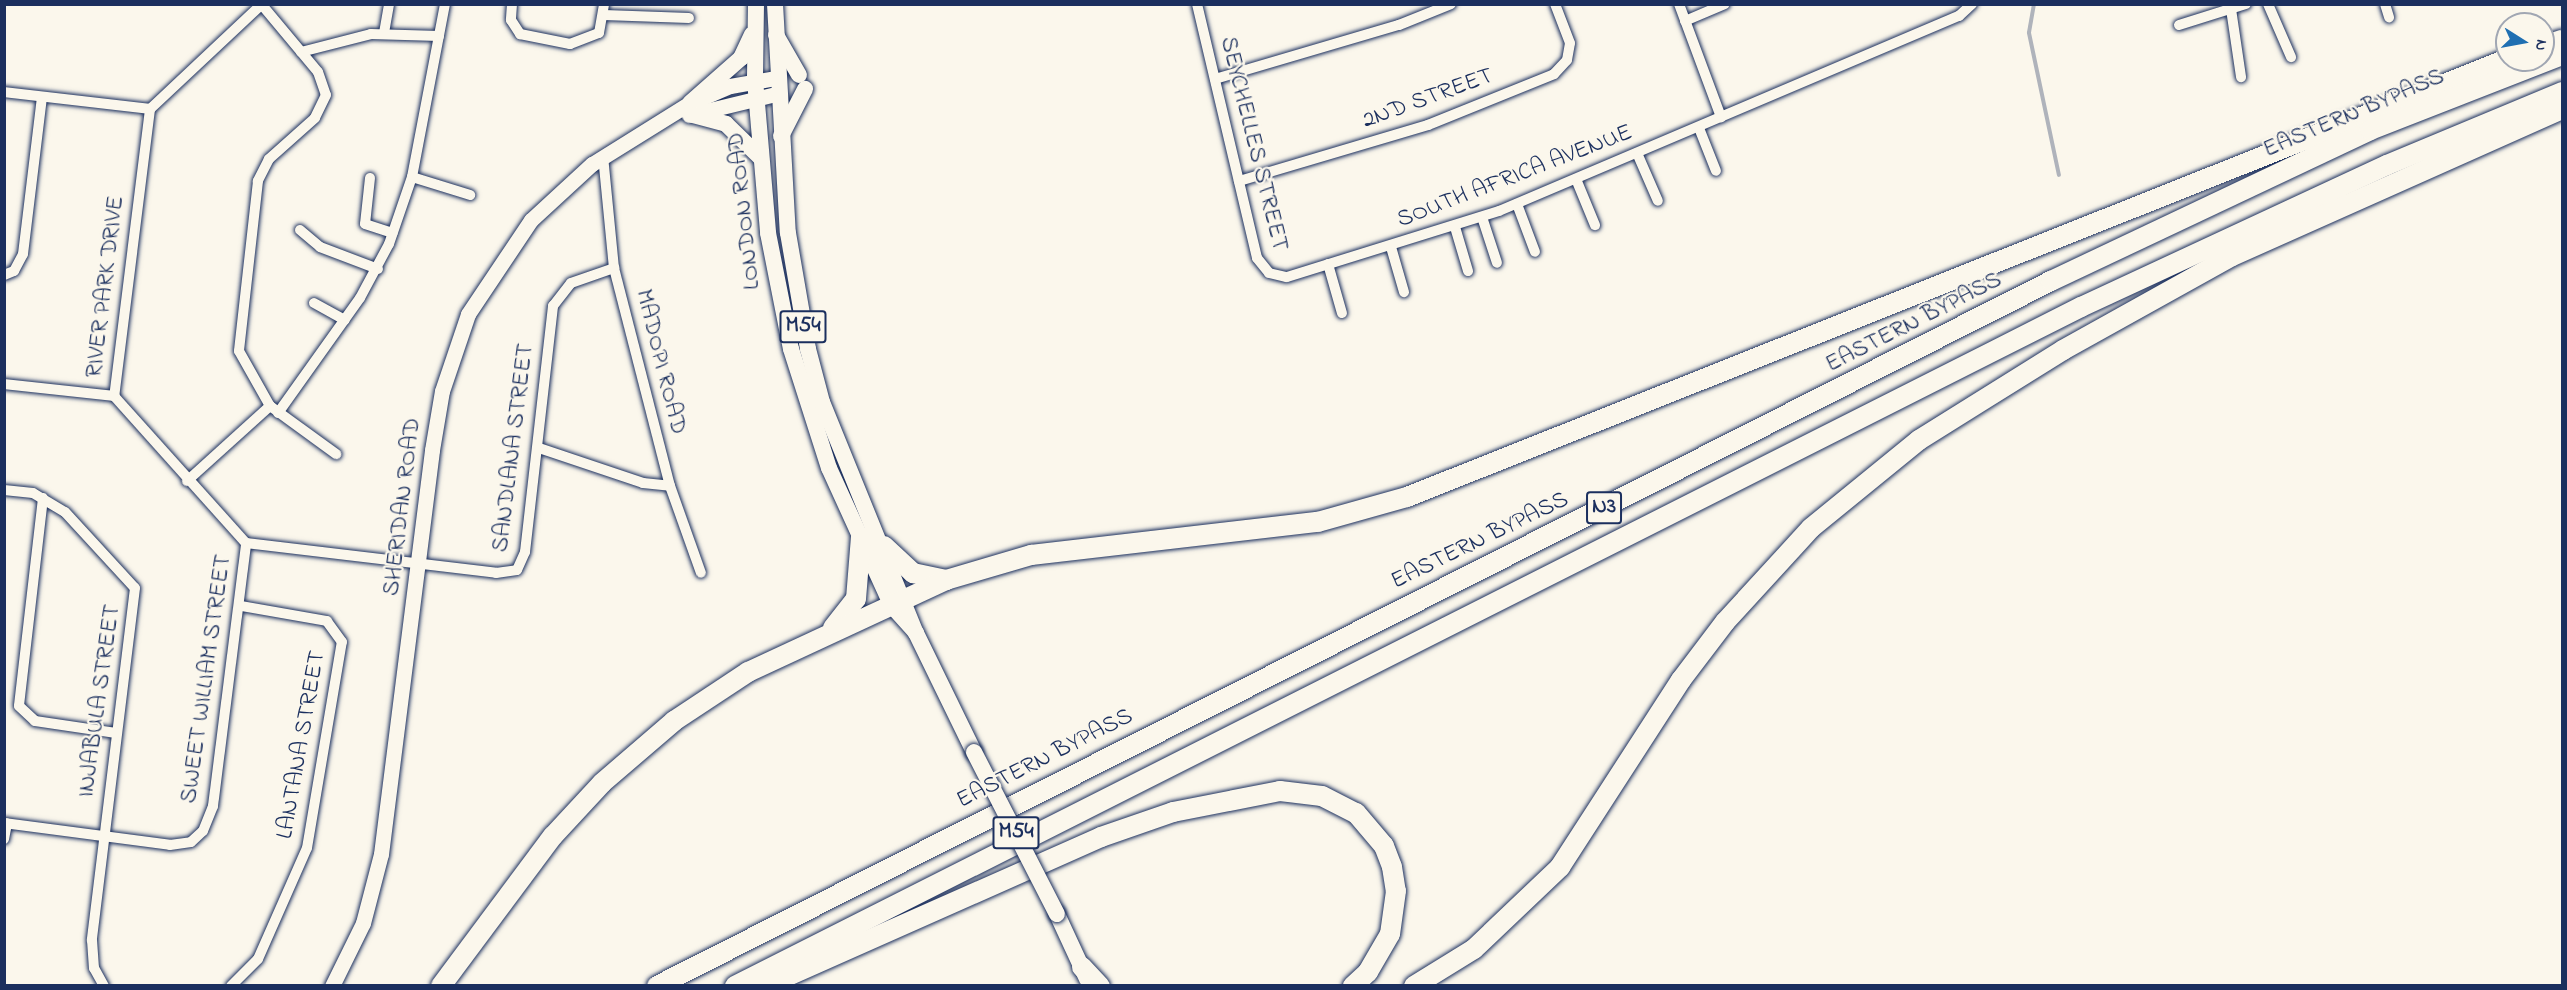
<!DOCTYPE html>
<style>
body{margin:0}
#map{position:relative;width:2567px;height:990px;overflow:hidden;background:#fbf7ec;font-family:"Indie Flower",sans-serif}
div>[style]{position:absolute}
.stream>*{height:4px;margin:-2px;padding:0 2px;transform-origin:2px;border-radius:2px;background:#afb3bb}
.roads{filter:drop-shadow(0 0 2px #1b2f5e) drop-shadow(0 0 2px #1b2f5e)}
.street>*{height:10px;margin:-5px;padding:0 5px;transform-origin:5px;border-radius:5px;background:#fbf7ec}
.secondary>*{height:15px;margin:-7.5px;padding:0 7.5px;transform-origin:7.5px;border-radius:7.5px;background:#fbf7ec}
.primary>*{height:16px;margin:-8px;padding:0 8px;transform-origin:8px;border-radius:8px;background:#fbf7ec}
.highway>*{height:20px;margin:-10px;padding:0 10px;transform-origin:10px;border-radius:10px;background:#fbf7ec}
.bridges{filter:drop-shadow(0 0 2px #1b2f5e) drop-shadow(0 0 2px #1b2f5e)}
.primary-bridge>*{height:16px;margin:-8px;padding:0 8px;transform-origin:8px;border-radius:8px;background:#fbf7ec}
span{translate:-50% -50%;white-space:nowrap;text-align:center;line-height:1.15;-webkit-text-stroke:4.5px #fbf7ec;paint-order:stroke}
.shield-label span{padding:2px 4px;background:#fbf7ec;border:2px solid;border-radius:4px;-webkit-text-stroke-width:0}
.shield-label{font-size:22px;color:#1b2f5e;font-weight:700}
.street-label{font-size:24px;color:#1b2f5e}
.frame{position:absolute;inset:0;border:6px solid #1b2f5e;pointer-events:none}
.north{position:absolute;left:2495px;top:12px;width:60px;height:60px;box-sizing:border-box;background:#fbf7ec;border:2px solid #a1a7b3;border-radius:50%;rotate:101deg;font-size:16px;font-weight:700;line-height:24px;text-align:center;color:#1b2f5e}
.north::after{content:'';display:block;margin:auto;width:21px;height:27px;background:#1f6fb2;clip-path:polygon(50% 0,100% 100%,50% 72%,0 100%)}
</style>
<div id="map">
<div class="stream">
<i style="left:2034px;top:4px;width:29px;rotate:100deg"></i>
<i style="left:2029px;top:33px;width:145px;rotate:78.1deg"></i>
</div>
<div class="roads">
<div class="street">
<i style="left:262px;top:4px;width:154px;rotate:136.8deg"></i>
<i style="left:150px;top:109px;width:289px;rotate:97.1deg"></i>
<i style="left:114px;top:396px;width:198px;rotate:48.1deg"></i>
<i style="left:246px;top:543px;width:252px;rotate:6.8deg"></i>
<i style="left:496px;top:573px;width:21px;rotate:-8deg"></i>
<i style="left:517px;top:570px;width:20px;rotate:-66deg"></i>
<i style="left:525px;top:552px;width:248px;rotate:-83.5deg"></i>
<i style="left:553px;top:306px;width:29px;rotate:-52deg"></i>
<i style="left:571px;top:283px;width:46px;rotate:-19.2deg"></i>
<i style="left:512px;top:4px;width:16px;rotate:94deg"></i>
<i style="left:511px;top:20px;width:17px;rotate:57deg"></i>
<i style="left:520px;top:34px;width:51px;rotate:11.3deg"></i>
<i style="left:570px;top:44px;width:31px;rotate:-21deg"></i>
<i style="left:599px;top:33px;width:29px;rotate:-80deg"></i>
<i style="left:1197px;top:4px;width:261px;rotate:76.7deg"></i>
<i style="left:1257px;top:258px;width:19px;rotate:51deg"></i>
<i style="left:1269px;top:273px;width:18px;rotate:13deg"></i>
<i style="left:1287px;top:277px;width:222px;rotate:-17.3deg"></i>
<i style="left:1499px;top:211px;width:500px;rotate:-23deg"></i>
<i style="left:1959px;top:16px;width:18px;rotate:-43deg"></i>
<i style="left:1679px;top:4px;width:121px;rotate:69.6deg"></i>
<i style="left:2268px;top:4px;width:58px;rotate:66.5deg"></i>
<i style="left:2385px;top:4px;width:14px;rotate:73deg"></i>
<i style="left:262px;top:5px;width:87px;rotate:50.1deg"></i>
<i style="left:318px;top:72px;width:24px;rotate:71deg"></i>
<i style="left:326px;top:95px;width:25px;rotate:116deg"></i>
<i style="left:315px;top:118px;width:62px;rotate:138.3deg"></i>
<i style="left:269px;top:159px;width:25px;rotate:117deg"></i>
<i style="left:258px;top:181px;width:171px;rotate:96.4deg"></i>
<i style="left:239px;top:351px;width:63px;rotate:60.6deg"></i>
<i style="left:270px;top:406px;width:82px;rotate:36deg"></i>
<i style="left:2231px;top:9px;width:69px;rotate:81.6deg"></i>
<i style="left:604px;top:15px;width:85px;rotate:2deg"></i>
<i style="left:1685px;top:21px;width:43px;rotate:-23deg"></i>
<i style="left:2179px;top:25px;width:70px;rotate:-17.4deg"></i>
<i style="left:384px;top:33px;width:29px;rotate:-80deg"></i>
<i style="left:301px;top:52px;width:72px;rotate:-14.4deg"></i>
<i style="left:371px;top:34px;width:68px;rotate:1.7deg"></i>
<i style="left:1215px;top:79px;width:192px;rotate:-16.4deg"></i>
<i style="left:1399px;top:25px;width:56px;rotate:-22deg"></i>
<i style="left:4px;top:92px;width:147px;rotate:6.6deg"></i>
<i style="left:1699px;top:128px;width:46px;rotate:68.4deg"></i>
<i style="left:1637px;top:153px;width:52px;rotate:66.4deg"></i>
<i style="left:603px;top:156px;width:113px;rotate:84.4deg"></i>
<i style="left:614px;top:268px;width:225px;rotate:75.6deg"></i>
<i style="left:670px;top:486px;width:92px;rotate:70.4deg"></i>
<i style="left:412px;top:177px;width:61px;rotate:17.2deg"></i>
<i style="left:370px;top:178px;width:46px;rotate:96.2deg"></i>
<i style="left:365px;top:224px;width:29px;rotate:18deg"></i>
<i style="left:1576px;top:179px;width:50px;rotate:67.6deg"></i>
<i style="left:1239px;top:181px;width:197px;rotate:-16.5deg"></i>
<i style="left:1428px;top:125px;width:136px;rotate:-22deg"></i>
<i style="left:1554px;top:74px;width:19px;rotate:-47deg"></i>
<i style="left:1567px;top:60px;width:17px;rotate:-80deg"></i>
<i style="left:1570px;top:43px;width:42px;rotate:-111deg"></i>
<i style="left:1517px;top:204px;width:51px;rotate:69.4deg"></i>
<i style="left:1482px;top:217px;width:48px;rotate:71.9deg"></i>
<i style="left:1455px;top:227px;width:46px;rotate:73.5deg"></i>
<i style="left:300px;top:230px;width:26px;rotate:40deg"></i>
<i style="left:320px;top:247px;width:62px;rotate:20.8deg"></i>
<i style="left:1391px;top:247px;width:47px;rotate:73.9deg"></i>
<i style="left:1328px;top:264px;width:51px;rotate:74.1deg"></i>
<i style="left:4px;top:275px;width:11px;rotate:-22deg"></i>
<i style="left:14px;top:271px;width:19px;rotate:-62deg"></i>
<i style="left:23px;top:254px;width:158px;rotate:-83.1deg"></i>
<i style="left:314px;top:303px;width:35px;rotate:29deg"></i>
<i style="left:4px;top:384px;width:111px;rotate:6.2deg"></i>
<i style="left:278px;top:413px;width:141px;rotate:-54.5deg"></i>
<i style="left:360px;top:298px;width:61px;rotate:-61.8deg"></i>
<i style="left:389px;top:244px;width:71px;rotate:-71.1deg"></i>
<i style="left:412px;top:177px;width:176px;rotate:-79.2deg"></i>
<i style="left:539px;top:448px;width:110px;rotate:18.6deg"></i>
<i style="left:643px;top:483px;width:27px;rotate:6deg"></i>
<i style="left:187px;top:481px;width:112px;rotate:-42.1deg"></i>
<i style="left:4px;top:490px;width:29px;rotate:6deg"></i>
<i style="left:33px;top:493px;width:37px;rotate:31deg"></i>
<i style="left:65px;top:512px;width:103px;rotate:47.4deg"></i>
<i style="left:135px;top:588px;width:355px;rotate:97deg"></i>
<i style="left:92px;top:940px;width:28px;rotate:86deg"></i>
<i style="left:94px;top:968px;width:21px;rotate:61deg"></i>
<i style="left:43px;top:498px;width:209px;rotate:96.6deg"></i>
<i style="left:19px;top:706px;width:22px;rotate:43deg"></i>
<i style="left:35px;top:721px;width:82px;rotate:8.4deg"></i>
<i style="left:4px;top:823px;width:167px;rotate:7.5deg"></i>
<i style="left:170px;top:845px;width:21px;rotate:-8deg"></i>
<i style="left:191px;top:842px;width:16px;rotate:-43deg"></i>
<i style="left:203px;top:831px;width:27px;rotate:-68deg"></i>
<i style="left:213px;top:806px;width:265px;rotate:-82.8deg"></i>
<i style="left:4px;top:839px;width:16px;rotate:-79deg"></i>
<i style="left:231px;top:986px;width:38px;rotate:-45deg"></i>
<i style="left:258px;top:959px;width:121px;rotate:-66.2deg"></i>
<i style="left:307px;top:848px;width:209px;rotate:-80.4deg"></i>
<i style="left:342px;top:642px;width:26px;rotate:-126deg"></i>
<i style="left:327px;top:621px;width:87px;rotate:-170.1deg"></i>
</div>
<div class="secondary">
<i style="left:689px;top:115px;width:89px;rotate:-13.6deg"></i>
<i style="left:332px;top:986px;width:70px;rotate:-63.8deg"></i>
<i style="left:363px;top:923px;width:71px;rotate:-75.4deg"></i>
<i style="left:381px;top:854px;width:407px;rotate:-82.8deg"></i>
<i style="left:432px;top:450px;width:60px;rotate:-80.4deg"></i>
<i style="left:442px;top:391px;width:81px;rotate:-71.3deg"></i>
<i style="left:468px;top:314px;width:113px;rotate:-56.2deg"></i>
<i style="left:531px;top:220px;width:83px;rotate:-42.6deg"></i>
<i style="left:592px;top:164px;width:115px;rotate:-31.9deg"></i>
<i style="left:690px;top:103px;width:43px;rotate:-23deg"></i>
<i style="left:730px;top:86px;width:47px;rotate:-9.9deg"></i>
</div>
<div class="primary">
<i style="left:756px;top:4px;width:76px;rotate:90.8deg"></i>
<i style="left:755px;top:80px;width:154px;rotate:85.1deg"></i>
<i style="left:768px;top:233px;width:118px;rotate:78.8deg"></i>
<i style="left:791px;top:349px;width:125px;rotate:72.3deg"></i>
<i style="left:829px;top:468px;width:152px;rotate:65.5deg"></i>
<i style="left:892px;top:606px;width:36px;rotate:48deg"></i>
<i style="left:775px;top:4px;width:229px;rotate:86.8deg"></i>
<i style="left:788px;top:233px;width:118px;rotate:80.2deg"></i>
<i style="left:808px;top:349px;width:55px;rotate:75.2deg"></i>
<i style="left:822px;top:402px;width:249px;rotate:67.9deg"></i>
<i style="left:916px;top:633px;width:132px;rotate:64deg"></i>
<i style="left:776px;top:35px;width:46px;rotate:60.1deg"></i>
<i style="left:690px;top:103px;width:68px;rotate:-41.4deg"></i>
<i style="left:741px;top:58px;width:26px;rotate:-65deg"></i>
<i style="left:693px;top:115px;width:34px;rotate:15deg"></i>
<i style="left:726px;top:124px;width:49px;rotate:44.2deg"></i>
<i style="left:781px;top:136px;width:53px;rotate:-62.9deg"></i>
<i style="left:1057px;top:914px;width:72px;rotate:65.2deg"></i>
</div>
<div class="highway">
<i style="left:2543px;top:46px;width:20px;rotate:-18deg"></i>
<i style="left:884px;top:546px;width:40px;rotate:43deg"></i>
<i style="left:913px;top:573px;width:34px;rotate:12deg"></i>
<i style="left:833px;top:628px;width:37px;rotate:-52deg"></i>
<i style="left:856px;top:599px;width:62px;rotate:-85.4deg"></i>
<i style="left:1082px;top:967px;width:26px;rotate:47deg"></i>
<i style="left:441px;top:986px;width:187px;rotate:-53.3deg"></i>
<i style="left:553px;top:836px;width:72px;rotate:-47.2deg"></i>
<i style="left:602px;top:783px;width:95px;rotate:-40.7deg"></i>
<i style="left:674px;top:721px;width:89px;rotate:-33.5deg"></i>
<i style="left:748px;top:672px;width:218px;rotate:-24.9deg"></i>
<i style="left:946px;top:580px;width:89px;rotate:-16.4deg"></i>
<i style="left:1031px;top:555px;width:289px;rotate:-6.6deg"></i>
<i style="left:1318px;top:522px;width:92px;rotate:-15.7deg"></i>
<i style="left:1407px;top:497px;width:1184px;rotate:-21.71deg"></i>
<i style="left:657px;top:986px;width:1562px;rotate:-26.83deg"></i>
<i style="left:2051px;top:281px;width:353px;rotate:-25.3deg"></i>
<i style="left:2370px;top:130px;width:206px;rotate:-21.3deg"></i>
<i style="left:735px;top:986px;width:1508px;rotate:-26.77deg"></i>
<i style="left:2081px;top:307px;width:337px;rotate:-24.9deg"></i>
<i style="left:2387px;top:165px;width:190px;rotate:-22.6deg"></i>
<i style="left:765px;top:986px;width:368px;rotate:-23.9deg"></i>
<i style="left:1101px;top:837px;width:76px;rotate:-19.1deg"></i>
<i style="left:1173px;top:812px;width:109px;rotate:-11.1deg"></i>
<i style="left:1280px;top:791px;width:42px;rotate:6.8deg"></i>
<i style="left:1322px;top:796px;width:38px;rotate:27deg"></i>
<i style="left:1356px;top:813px;width:43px;rotate:49.7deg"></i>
<i style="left:1384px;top:846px;width:22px;rotate:69deg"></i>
<i style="left:1392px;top:867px;width:24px;rotate:81deg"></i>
<i style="left:1396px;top:891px;width:43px;rotate:97.9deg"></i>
<i style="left:1390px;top:934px;width:44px;rotate:120.1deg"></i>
<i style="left:1368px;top:972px;width:21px;rotate:137deg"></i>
<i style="left:1414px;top:986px;width:70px;rotate:-31.7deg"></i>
<i style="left:1474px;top:949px;width:119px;rotate:-43.6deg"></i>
<i style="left:1560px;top:867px;width:223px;rotate:-57.1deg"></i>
<i style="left:1681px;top:680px;width:73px;rotate:-52.8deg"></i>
<i style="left:1725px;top:622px;width:127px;rotate:-47.5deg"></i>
<i style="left:1811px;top:528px;width:139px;rotate:-39.2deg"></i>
<i style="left:1919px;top:440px;width:170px;rotate:-32deg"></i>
<i style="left:2063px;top:350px;width:193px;rotate:-29.1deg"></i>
<i style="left:2232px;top:256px;width:361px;rotate:-24deg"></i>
</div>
</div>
<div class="bridges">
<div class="primary-bridge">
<i style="left:974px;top:752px;width:182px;rotate:62.9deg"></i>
</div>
</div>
<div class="shield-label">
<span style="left:803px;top:327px">M54</span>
<span style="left:1604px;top:508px">N3</span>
<span style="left:1016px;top:833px">M54</span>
</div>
<div class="street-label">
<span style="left:1428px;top:99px;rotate:-20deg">2ND STREET</span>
<span style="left:2354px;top:114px;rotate:-23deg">EASTERN BYPASS</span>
<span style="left:1253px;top:144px;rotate:76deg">SEYCHELLES STREET</span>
<span style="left:1515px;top:177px;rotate:-21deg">SOUTH AFRICA AVENUE</span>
<span style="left:745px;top:211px;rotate:-96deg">LONDON ROAD</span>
<span style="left:106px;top:287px;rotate:-83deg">RIVER PARK DRIVE</span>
<span style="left:1914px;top:323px;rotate:-27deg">EASTERN BYPASS</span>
<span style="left:660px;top:362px;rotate:76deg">MADOPI ROAD</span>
<span style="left:514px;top:448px;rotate:-83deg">SANDLANA STREET</span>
<span style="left:403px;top:507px;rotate:-83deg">SHERIDAN ROAD</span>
<span style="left:1480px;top:541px;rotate:-26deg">EASTERN BYPASS</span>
<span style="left:207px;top:679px;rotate:-82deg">SWEET WILLIAM STREET</span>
<span style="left:100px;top:701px;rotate:-82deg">INJABULA STREET</span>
<span style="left:302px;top:745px;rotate:-80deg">LANTANA STREET</span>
<span style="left:1045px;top:759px;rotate:-27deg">EASTERN BYPASS</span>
</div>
<div class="frame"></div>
<div class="north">N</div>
</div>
